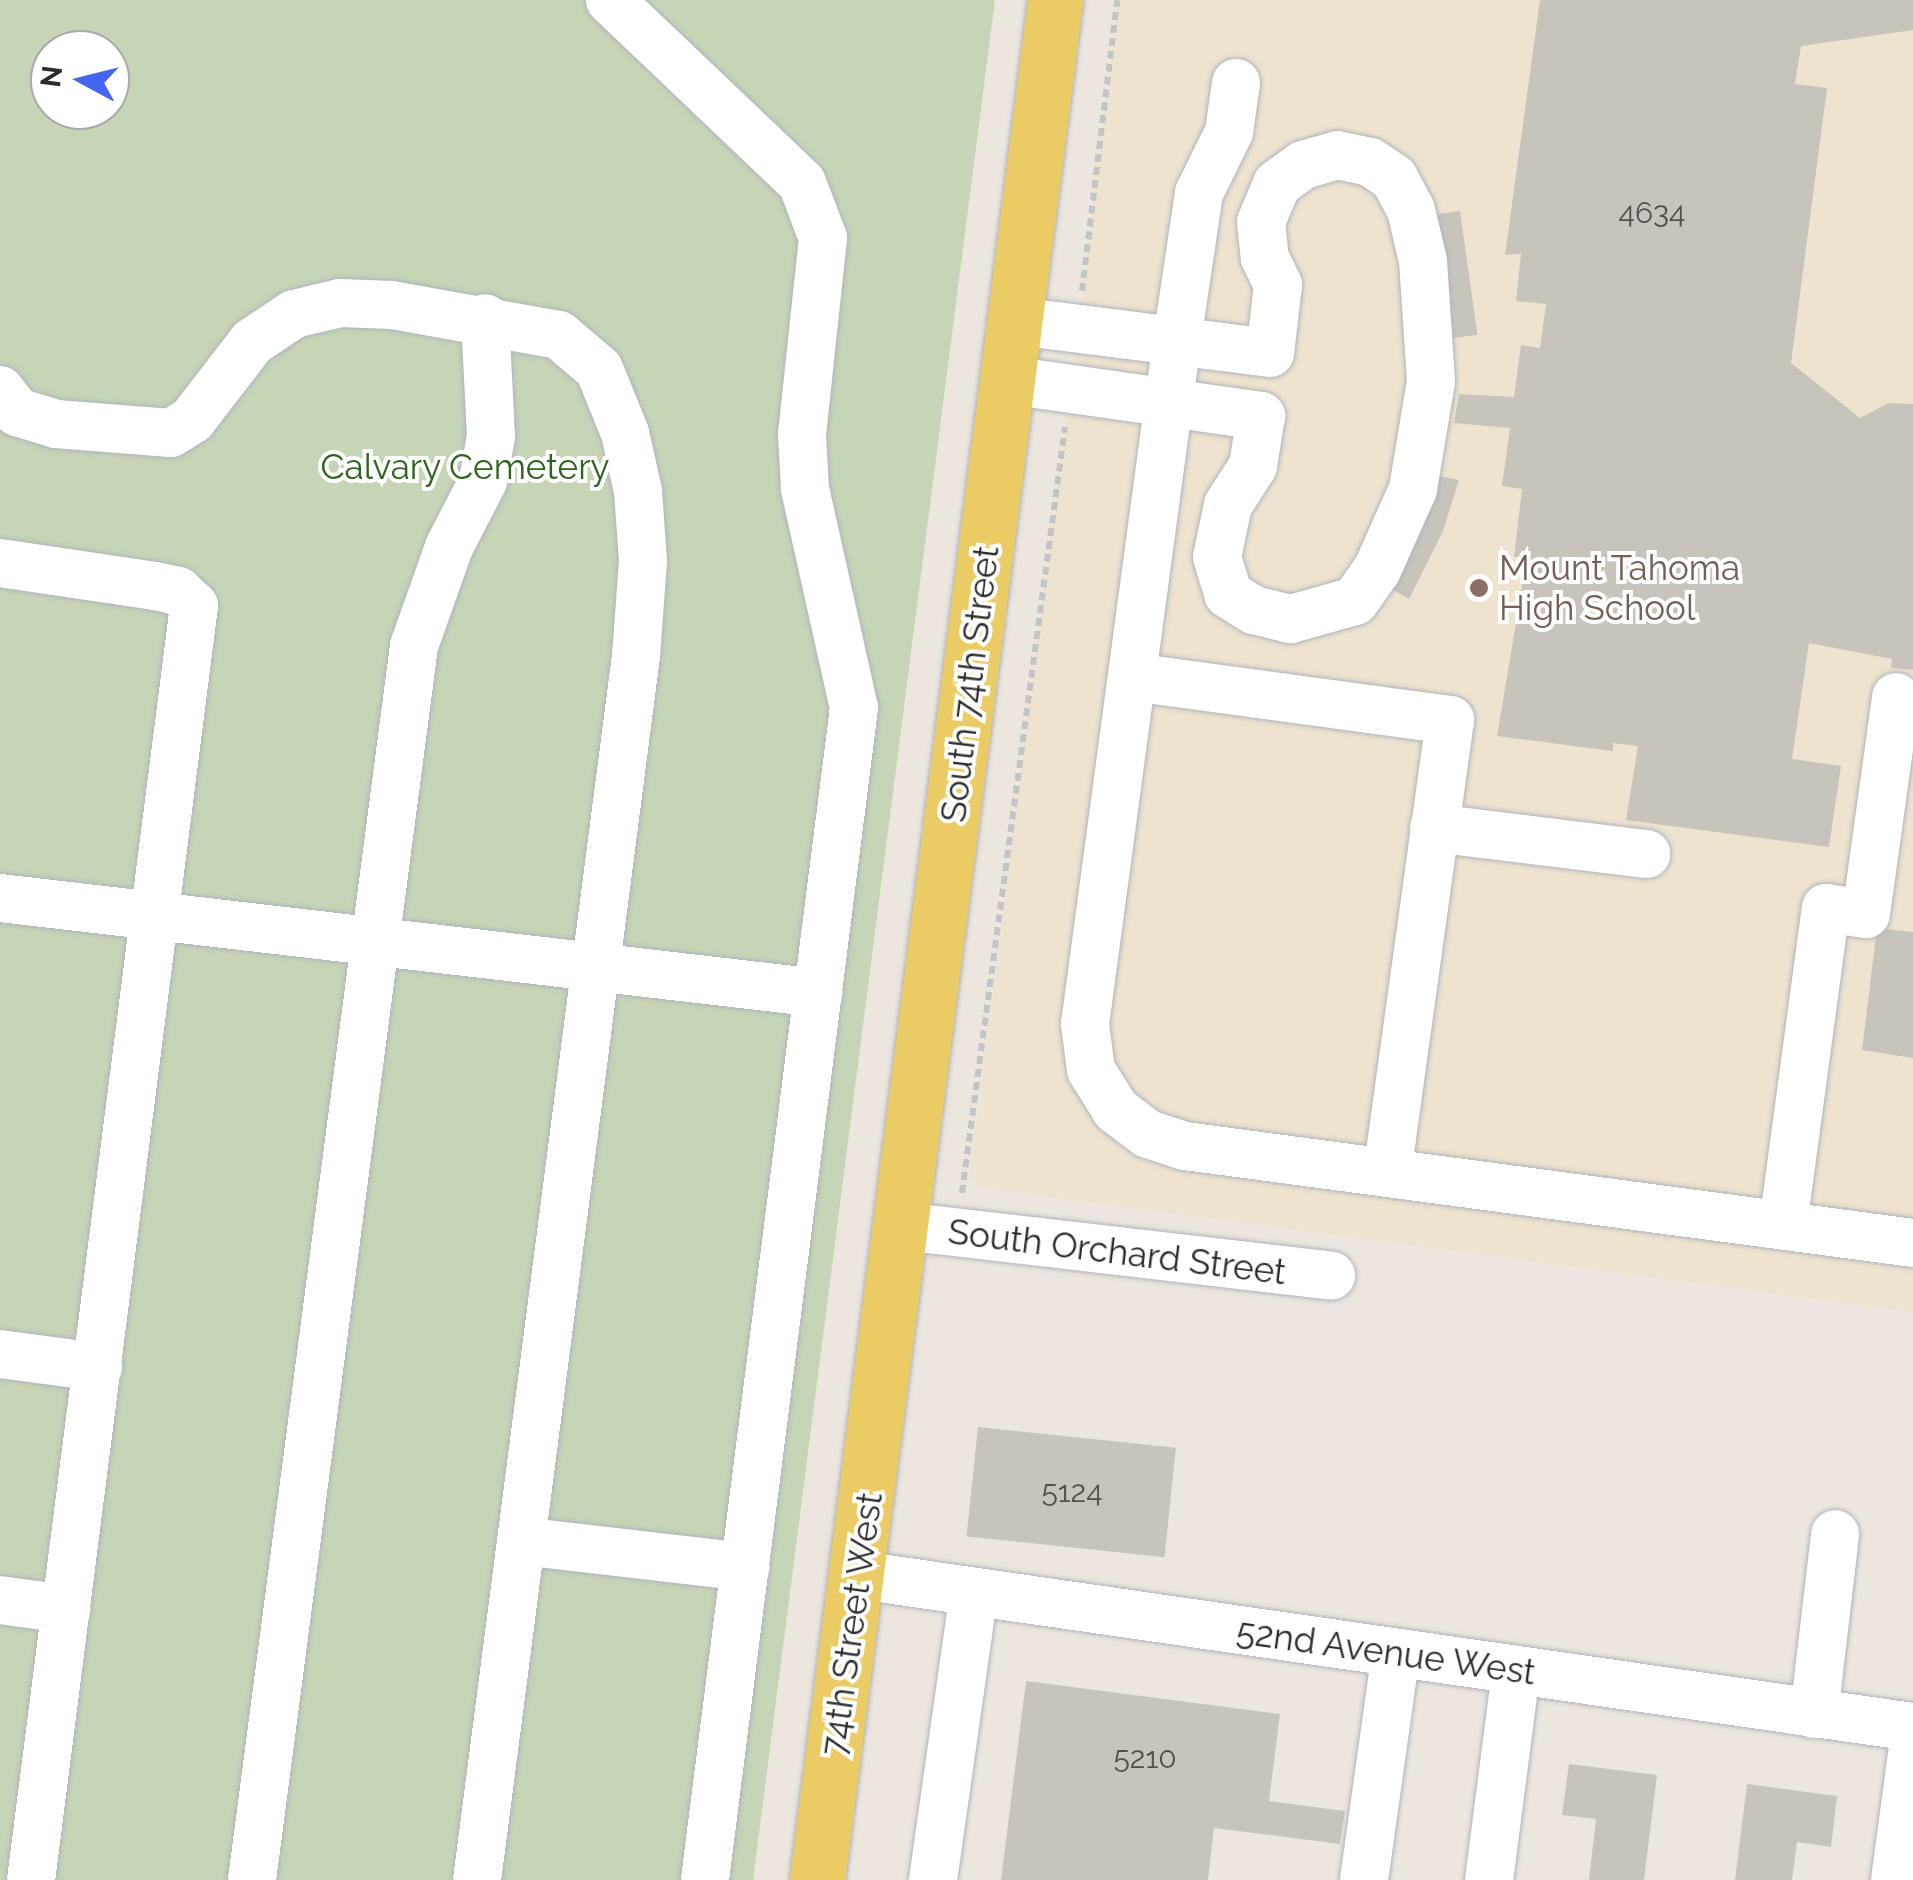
<!DOCTYPE html>
<style>
body{margin:0}
#map{position:relative;width:1913px;height:1880px;overflow:hidden;background:#ece6de;font-family:Raleway,sans-serif}
div>[style]{position:absolute}
.education>*{inset:0;background:#ede3ce}
.cemetery>*{inset:0;background:#c5d5b5}
.building>*{inset:0;background:#c8c4bc;transform-origin:0 0}
.path>*{height:6px;margin-top:-3px;transform-origin:0;background:repeating-linear-gradient(90deg,#c4c4c4 0 8px,transparent 0 13px)}
.roads{filter:drop-shadow(0 0 2px #b1b4be) drop-shadow(0 0 2px #b1b4be)}
.minor>*{height:48px;margin:-24px;padding:0 24px;transform-origin:24px;border-radius:24px;background:#fff}
.major>*{height:55px;margin:-27.5px;padding:0 27.5px;transform-origin:27.5px;border-radius:27.5px;background:#ebcb64}
.dots>*{width:28px;height:28px;translate:-50% -50%;box-sizing:border-box;border:5px solid #fff;border-radius:50%}
span{translate:-50% -50%;white-space:nowrap;text-align:center;line-height:1.15;-webkit-text-stroke:8px #fff;paint-order:stroke}
.number-label{font-size:30px;color:#52514f}
.number-label span{-webkit-text-stroke-width:0}
.park-label{font-size:35px;color:#2c651d}
.education-label{font-size:35px;color:#785e54}
.left{translate:0 -50%;text-align:left}
.street-label{font-size:35px;color:#2b2b2b}
.north{position:absolute;left:30px;top:30px;width:100px;height:100px;box-sizing:border-box;background:#fff;border:2px solid #aaa;border-radius:50%;rotate:277deg;font-size:28px;font-weight:700;line-height:40px;text-align:center;color:#2b2b2b}
.north::after{content:'';display:block;margin:auto;width:35px;height:45px;background:#4465f2;clip-path:polygon(50% 0,100% 100%,50% 72%,0 100%)}
</style>
<div id="map">
<div class="education">
<i style="clip-path:polygon(1119px 0,1913px 0,1913px 1312px,983px 1188px,970px 1175px)"></i>
</div>
<div class="cemetery">
<i style="clip-path:polygon(evenodd,0 0,995px 0,753px 1880px,0 1880px,0 0,50px 50px,110px 50px,110px 110px,50px 110px,50px 50px)"></i>
</div>
<div class="building">
<i style="clip-path:polygon(1540px 0,1913px 0,1913px 30px,1801px 46px,1795px 84px,1827px 88px,1791px 363px,1860px 418px,1889px 403px,1913px 404px,1913px 670px,1891px 668px,1892px 659px,1809px 643px,1792px 759px,1841px 766px,1829px 847px,1626px 820px,1638px 746px,1613px 743px,1613px 751px,1497px 736px,1524px 575px,1522px 557px,1514px 557px,1522px 489px,1502px 486px,1510px 428px,1454px 423px,1459px 394px,1514px 397px,1521px 345px,1540px 348px,1546px 304px,1516px 301px,1521px 254px,1505px 255px)"></i>
<i style="left:1460px;top:211px;width:125px;height:24px;rotate:82deg"></i>
<i style="clip-path:polygon(1434px 475px,1459px 480px,1443px 531px,1409px 599px,1388px 587px)"></i>
<i style="clip-path:polygon(1877px 928px,1913px 932px,1913px 1058px,1862px 1050px)"></i>
<i style="left:978px;top:1427px;width:199px;height:110px;rotate:6deg"></i>
<i style="clip-path:polygon(1026px 1681px,1280px 1714px,1269px 1801px,1345px 1811px,1340px 1844px,1214px 1828px,1208px 1880px,1001px 1880px)"></i>
<i style="clip-path:polygon(1569px 1764px,1657px 1775px,1644px 1880px,1589px 1880px,1596px 1819px,1562px 1815px)"></i>
<i style="clip-path:polygon(1747px 1784px,1837px 1796px,1831px 1847px,1797px 1842px,1792px 1880px,1735px 1880px)"></i>
</div>
<div class="path">
<i style="left:1082px;top:291px;width:293px;rotate:-83.1deg"></i>
<i style="left:962px;top:1193px;width:773px;rotate:-82.34deg"></i>
</div>
<div class="roads">
<div class="minor">
<i style="left:610px;top:0;width:265px;rotate:43.6deg"></i>
<i style="left:802px;top:183px;width:59px;rotate:69.1deg"></i>
<i style="left:823px;top:238px;width:198px;rotate:96.1deg"></i>
<i style="left:802px;top:435px;width:54px;rotate:86.8deg"></i>
<i style="left:805px;top:489px;width:224px;rotate:77.4deg"></i>
<i style="left:854px;top:708px;width:1181px;rotate:97.25deg"></i>
<i style="left:1236px;top:83px;width:49px;rotate:98.1deg"></i>
<i style="left:1229px;top:132px;width:68px;rotate:116.2deg"></i>
<i style="left:1199px;top:193px;width:150px;rotate:98.5deg"></i>
<i style="left:1177px;top:341px;width:689px;rotate:97.67deg"></i>
<i style="left:1085px;top:1024px;width:46px;rotate:82.6deg"></i>
<i style="left:1091px;top:1070px;width:47px;rotate:58deg"></i>
<i style="left:1116px;top:1110px;width:40px;rotate:37deg"></i>
<i style="left:1148px;top:1134px;width:39px;rotate:18deg"></i>
<i style="left:1185px;top:1146px;width:734px;rotate:7.59deg"></i>
<i style="left:1008px;top:380px;width:256px;rotate:8.1deg"></i>
<i style="left:1261px;top:416px;width:51px;rotate:99.1deg"></i>
<i style="left:1253px;top:466px;width:46px;rotate:122.7deg"></i>
<i style="left:1228px;top:505px;width:53px;rotate:101.9deg"></i>
<i style="left:1217px;top:557px;width:39px;rotate:73deg"></i>
<i style="left:1228px;top:594px;width:31px;rotate:32deg"></i>
<i style="left:1254px;top:610px;width:38px;rotate:14deg"></i>
<i style="left:1291px;top:619px;width:66px;rotate:-15.7deg"></i>
<i style="left:1355px;top:601px;width:38px;rotate:-55deg"></i>
<i style="left:1377px;top:570px;width:89px;rotate:-66deg"></i>
<i style="left:1413px;top:489px;width:109px;rotate:-80.5deg"></i>
<i style="left:1431px;top:381px;width:120px;rotate:-93.8deg"></i>
<i style="left:1423px;top:261px;width:52px;rotate:-103.2deg"></i>
<i style="left:1411px;top:210px;width:36px;rotate:-118deg"></i>
<i style="left:1394px;top:178px;width:29px;rotate:-146deg"></i>
<i style="left:1370px;top:162px;width:33px;rotate:-168deg"></i>
<i style="left:1338px;top:155px;width:36px;rotate:164deg"></i>
<i style="left:1303px;top:165px;width:32px;rotate:144deg"></i>
<i style="left:1277px;top:184px;width:41px;rotate:112.8deg"></i>
<i style="left:1261px;top:222px;width:36px;rotate:84deg"></i>
<i style="left:1265px;top:258px;width:30px;rotate:64deg"></i>
<i style="left:1278px;top:285px;width:68px;rotate:96.7deg"></i>
<i style="left:1270px;top:353px;width:257px;rotate:-172.8deg"></i>
<i style="left:0;top:390px;width:28px;rotate:52deg"></i>
<i style="left:17px;top:412px;width:41px;rotate:17.1deg"></i>
<i style="left:56px;top:424px;width:115px;rotate:4.5deg"></i>
<i style="left:171px;top:433px;width:25px;rotate:-32deg"></i>
<i style="left:192px;top:420px;width:98px;rotate:-52.4deg"></i>
<i style="left:252px;top:342px;width:50px;rotate:-33.7deg"></i>
<i style="left:294px;top:314px;width:47px;rotate:-13.4deg"></i>
<i style="left:340px;top:303px;width:52px;rotate:2.2deg"></i>
<i style="left:392px;top:305px;width:170px;rotate:10.2deg"></i>
<i style="left:559px;top:335px;width:52px;rotate:40.4deg"></i>
<i style="left:599px;top:369px;width:69px;rotate:67.9deg"></i>
<i style="left:625px;top:433px;width:59px;rotate:77.4deg"></i>
<i style="left:638px;top:491px;width:70px;rotate:85.9deg"></i>
<i style="left:643px;top:561px;width:95px;rotate:94.2deg"></i>
<i style="left:636px;top:656px;width:1234px;rotate:97.4deg"></i>
<i style="left:0;top:563px;width:157px;rotate:8.4deg"></i>
<i style="left:155px;top:586px;width:24px;rotate:12deg"></i>
<i style="left:178px;top:591px;width:22px;rotate:43deg"></i>
<i style="left:194px;top:606px;width:1284px;rotate:97.29deg"></i>
<i style="left:1132px;top:677px;width:321px;rotate:7.7deg"></i>
<i style="left:1450px;top:720px;width:457px;rotate:97.9deg"></i>
<i style="left:1434px;top:828px;width:214px;rotate:7deg"></i>
<i style="left:0;top:898px;width:824px;rotate:6.62deg"></i>
<i style="left:1783px;top:1225px;width:320px;rotate:-82.3deg"></i>
<i style="left:1826px;top:908px;width:40px;rotate:8.5deg"></i>
<i style="left:1866px;top:914px;width:219px;rotate:-82.1deg"></i>
<i style="left:902px;top:1226px;width:432px;rotate:6.6deg"></i>
<i style="left:0;top:1354px;width:99px;rotate:7.6deg"></i>
<i style="left:521px;top:1541px;width:226px;rotate:6.6deg"></i>
<i style="left:859px;top:1575px;width:1065px;rotate:8.21deg"></i>
<i style="left:0;top:1600px;width:67px;rotate:7.8deg"></i>
<i style="left:1814px;top:1714px;width:181px;rotate:-83.3deg"></i>
<i style="left:252px;top:1880px;width:1245px;rotate:-82.52deg"></i>
<i style="left:414px;top:646px;width:105px;rotate:-70.5deg"></i>
<i style="left:449px;top:547px;width:74px;rotate:-62.7deg"></i>
<i style="left:483px;top:481px;width:46px;rotate:-79.9deg"></i>
<i style="left:491px;top:436px;width:118px;rotate:-92.9deg"></i>
<i style="left:933px;top:1880px;width:291px;rotate:-81.9deg"></i>
<i style="left:1364px;top:1880px;width:229px;rotate:-82deg"></i>
<i style="left:1489px;top:1880px;width:211px;rotate:-82.6deg"></i>
<i style="left:1895px;top:1880px;width:134px;rotate:-82.3deg"></i>
</div>
<div class="major">
<i style="left:817px;top:1880px;width:1895px;rotate:-82.78deg"></i>
</div>
</div>
<div class="dots">
<i style="left:1479px;top:588px;background:#8d6e63"></i>
</div>
<div class="number-label">
<span style="left:1652px;top:213px">4634</span>
<span style="left:1072px;top:1492px">5124</span>
<span style="left:1145px;top:1758px">5210</span>
</div>
<div class="park-label">
<span style="left:465px;top:467px">Calvary Cemetery</span>
</div>
<div class="education-label">
<span class="left" style="left:1499px;top:588px">Mount Tahoma<br>High School</span>
</div>
<div class="street-label">
<span style="left:970px;top:684px;rotate:-83deg">South 74th Street</span>
<span style="left:1117px;top:1252px;rotate:7deg">South Orchard Street</span>
<span style="left:852px;top:1624px;rotate:-82deg">74th Street West</span>
<span style="left:1386px;top:1652px;rotate:8deg">52nd Avenue West</span>
</div>
<div class="north">N</div>
</div>
